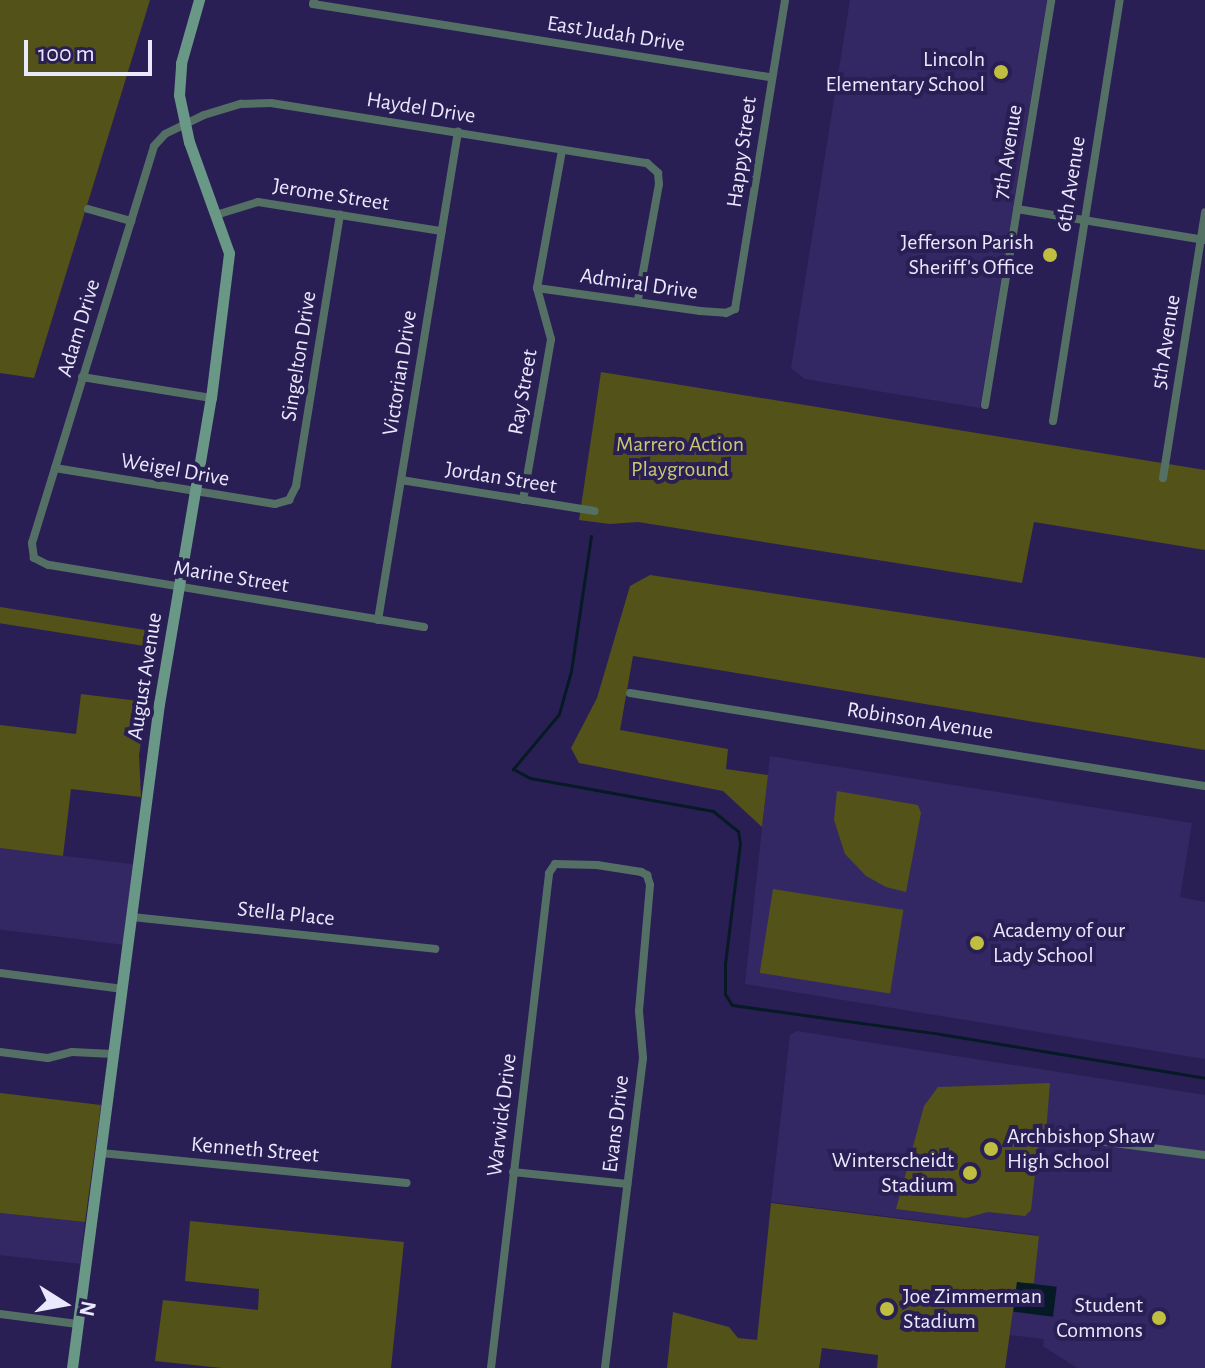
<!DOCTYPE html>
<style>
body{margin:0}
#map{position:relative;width:1205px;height:1368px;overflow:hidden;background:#2a1f54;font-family:"Alegreya Sans",sans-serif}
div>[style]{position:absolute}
.built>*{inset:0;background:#332864;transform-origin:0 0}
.green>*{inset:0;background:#535218;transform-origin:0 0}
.water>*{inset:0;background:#051a24;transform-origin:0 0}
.stream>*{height:3px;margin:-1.5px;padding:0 1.5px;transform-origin:1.5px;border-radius:1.5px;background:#051a24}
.street>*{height:8px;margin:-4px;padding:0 4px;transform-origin:4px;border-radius:4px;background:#547065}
.secondary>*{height:11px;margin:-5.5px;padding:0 5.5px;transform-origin:5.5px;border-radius:5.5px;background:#6a9886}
.dots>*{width:22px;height:22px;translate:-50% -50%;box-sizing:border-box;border:4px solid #2a1f54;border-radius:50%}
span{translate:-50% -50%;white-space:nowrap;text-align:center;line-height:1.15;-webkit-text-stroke:8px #2a1f54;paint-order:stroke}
.street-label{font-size:22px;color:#e9e8fc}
.poi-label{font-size:22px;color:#e9e8fc}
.right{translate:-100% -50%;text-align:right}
.left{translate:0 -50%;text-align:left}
.park-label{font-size:22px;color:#c9c86e}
.north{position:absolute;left:24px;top:1264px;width:80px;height:80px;-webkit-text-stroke:6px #2a1f54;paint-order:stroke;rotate:101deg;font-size:22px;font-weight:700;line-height:32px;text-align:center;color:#e9e8fc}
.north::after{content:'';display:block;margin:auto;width:28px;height:36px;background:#e9e8fc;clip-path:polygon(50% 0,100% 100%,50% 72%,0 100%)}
.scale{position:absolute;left:24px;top:40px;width:128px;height:36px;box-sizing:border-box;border:4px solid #e9e8fc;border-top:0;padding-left:10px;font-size:24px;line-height:28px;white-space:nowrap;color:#e9e8fc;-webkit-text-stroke:6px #2a1f54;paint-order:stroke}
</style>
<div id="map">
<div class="built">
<i style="clip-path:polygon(850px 0,1047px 0,980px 408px,805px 379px,791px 368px)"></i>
<i style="clip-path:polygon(770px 756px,1192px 823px,1180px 897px,1205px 902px,1205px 1059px,745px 984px)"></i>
<i style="left:0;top:848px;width:134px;height:81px;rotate:7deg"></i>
<i style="clip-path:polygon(797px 1031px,1205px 1095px,1205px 1368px,1077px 1368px,1043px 1346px,1044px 1339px,1010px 1335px,1017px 1282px,1034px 1283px,1038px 1235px,771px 1202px,790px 1035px)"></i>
<i style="left:0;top:1213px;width:85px;height:42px;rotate:6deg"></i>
</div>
<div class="green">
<i style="clip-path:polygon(0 0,150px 0,34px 378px,0 373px)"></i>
<i style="clip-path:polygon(601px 372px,1205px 470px,1205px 550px,1034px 522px,1022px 583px,638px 522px,610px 524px,579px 520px)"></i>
<i style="clip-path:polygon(650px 575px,1205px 658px,1205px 750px,633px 656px,620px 730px,728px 749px,726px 769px,768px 775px,762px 827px,723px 791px,579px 763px,571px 748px,597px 698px,630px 586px)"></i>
<i style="left:0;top:607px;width:160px;height:16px;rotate:9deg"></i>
<i style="clip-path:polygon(81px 694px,147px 702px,139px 755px,141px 797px,71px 789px,63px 856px,0 848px,0 725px,76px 734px)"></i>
<i style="clip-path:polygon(837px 791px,918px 805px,921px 813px,906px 892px,886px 887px,866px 876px,845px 854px,834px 820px)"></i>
<i style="left:773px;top:889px;width:132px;height:85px;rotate:9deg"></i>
<i style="clip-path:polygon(1050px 1083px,1046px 1133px,1039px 1138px,1031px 1210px,1025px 1216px,988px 1212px,966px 1218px,896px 1209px,924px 1106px,938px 1087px)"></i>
<i style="clip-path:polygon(0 1093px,101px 1105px,85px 1222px,0 1213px)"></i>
<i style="clip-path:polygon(771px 1203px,1039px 1236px,1034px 1283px,1017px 1283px,1005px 1368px,877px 1368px,878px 1355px,822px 1348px,819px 1368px,667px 1368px,673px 1312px,729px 1327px,738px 1338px,757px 1340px)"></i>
<i style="clip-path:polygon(190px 1221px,404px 1242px,391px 1368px,222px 1368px,155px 1361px,163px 1300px,258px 1310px,259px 1289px,185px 1281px)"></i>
</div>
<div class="water">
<i style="left:1017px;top:1282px;width:40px;height:30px;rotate:7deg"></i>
</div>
<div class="stream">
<i style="left:591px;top:536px;width:136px;rotate:98.4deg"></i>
<i style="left:571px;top:671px;width:45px;rotate:105.6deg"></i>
<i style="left:559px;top:714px;width:72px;rotate:129.9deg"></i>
<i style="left:513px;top:769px;width:19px;rotate:28deg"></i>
<i style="left:530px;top:778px;width:186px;rotate:10.2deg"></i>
<i style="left:713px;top:811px;width:32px;rotate:39deg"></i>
<i style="left:738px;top:831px;width:12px;rotate:81deg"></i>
<i style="left:740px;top:843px;width:121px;rotate:97.1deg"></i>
<i style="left:725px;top:963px;width:31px;rotate:90deg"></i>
<i style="left:725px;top:994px;width:13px;rotate:58deg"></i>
<i style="left:732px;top:1005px;width:210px;rotate:7.9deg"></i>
<i style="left:940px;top:1034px;width:269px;rotate:9.4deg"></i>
</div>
<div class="street">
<i style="left:314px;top:0;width:4px;rotate:104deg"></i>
<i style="left:313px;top:4px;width:464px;rotate:9.1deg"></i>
<i style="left:88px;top:209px;width:45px;rotate:15.6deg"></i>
<i style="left:1017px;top:209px;width:190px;rotate:9.4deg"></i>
<i style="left:216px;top:215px;width:44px;rotate:-17.2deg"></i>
<i style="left:258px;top:202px;width:186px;rotate:9deg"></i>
<i style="left:537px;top:288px;width:165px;rotate:8deg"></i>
<i style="left:700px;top:311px;width:26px;rotate:4deg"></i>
<i style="left:726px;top:313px;width:10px;rotate:-24deg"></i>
<i style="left:735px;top:309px;width:313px;rotate:-80.8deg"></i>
<i style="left:82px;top:377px;width:131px;rotate:9.2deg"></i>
<i style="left:985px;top:405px;width:410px;rotate:-80.7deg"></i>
<i style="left:1053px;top:421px;width:426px;rotate:-81deg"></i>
<i style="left:55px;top:468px;width:223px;rotate:9.3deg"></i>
<i style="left:275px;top:504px;width:15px;rotate:-16deg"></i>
<i style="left:289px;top:500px;width:16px;rotate:-63deg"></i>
<i style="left:296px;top:486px;width:275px;rotate:-80.8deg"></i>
<i style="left:1163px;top:478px;width:269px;rotate:-81deg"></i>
<i style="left:401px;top:480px;width:196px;rotate:9.1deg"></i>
<i style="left:523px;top:500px;width:163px;rotate:-80.1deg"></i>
<i style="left:551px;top:339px;width:53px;rotate:-105.4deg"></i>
<i style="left:537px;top:288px;width:140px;rotate:-79.7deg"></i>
<i style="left:378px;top:620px;width:495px;rotate:-80.7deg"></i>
<i style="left:424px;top:627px;width:381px;rotate:-170.6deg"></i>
<i style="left:48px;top:565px;width:16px;rotate:-153deg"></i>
<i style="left:34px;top:558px;width:15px;rotate:-98deg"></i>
<i style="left:32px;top:543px;width:415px;rotate:-72.9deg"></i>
<i style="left:154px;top:146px;width:16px;rotate:-47deg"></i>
<i style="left:165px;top:134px;width:43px;rotate:-26deg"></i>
<i style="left:204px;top:115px;width:39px;rotate:-17deg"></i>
<i style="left:241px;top:104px;width:30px;rotate:-2deg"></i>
<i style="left:271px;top:103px;width:381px;rotate:9.1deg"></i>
<i style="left:647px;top:163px;width:15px;rotate:42deg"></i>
<i style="left:658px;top:173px;width:11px;rotate:85deg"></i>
<i style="left:659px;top:184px;width:118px;rotate:100.3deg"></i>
<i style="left:630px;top:693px;width:582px;rotate:9.19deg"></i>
<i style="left:132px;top:917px;width:305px;rotate:6deg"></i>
<i style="left:0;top:973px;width:124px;rotate:7.4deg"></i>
<i style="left:0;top:1052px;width:48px;rotate:7.1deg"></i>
<i style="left:48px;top:1058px;width:25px;rotate:-14deg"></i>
<i style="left:72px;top:1052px;width:41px;rotate:2.8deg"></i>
<i style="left:1084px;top:1139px;width:122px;rotate:7.5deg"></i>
<i style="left:101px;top:1153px;width:307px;rotate:5.6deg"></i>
<i style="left:513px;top:1172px;width:115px;rotate:6deg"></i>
<i style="left:0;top:1314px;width:78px;rotate:7.4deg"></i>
<i style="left:491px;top:1368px;width:498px;rotate:-83.3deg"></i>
<i style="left:549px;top:873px;width:11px;rotate:-56deg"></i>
<i style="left:555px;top:864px;width:42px;rotate:1.4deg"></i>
<i style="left:597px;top:865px;width:45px;rotate:9deg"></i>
<i style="left:641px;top:872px;width:7px;rotate:27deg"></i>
<i style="left:647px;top:875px;width:10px;rotate:73deg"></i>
<i style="left:650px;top:885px;width:126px;rotate:95deg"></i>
<i style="left:639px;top:1011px;width:47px;rotate:85.1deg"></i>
<i style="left:643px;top:1058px;width:312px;rotate:97deg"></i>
</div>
<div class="secondary">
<i style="left:72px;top:1368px;width:670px;rotate:-82.54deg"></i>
<i style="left:159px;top:704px;width:310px;rotate:-80.4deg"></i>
<i style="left:211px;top:398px;width:146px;rotate:-82.9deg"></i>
<i style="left:229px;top:253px;width:118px;rotate:-109.8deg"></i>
<i style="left:189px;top:142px;width:48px;rotate:-102deg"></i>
<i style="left:179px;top:95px;width:32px;rotate:-86deg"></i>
<i style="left:181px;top:63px;width:66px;rotate:-74.1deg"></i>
</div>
<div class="dots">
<i style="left:1001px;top:72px;background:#c0be40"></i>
<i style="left:1050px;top:255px;background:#c0be40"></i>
<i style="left:977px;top:943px;background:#c0be40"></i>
<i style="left:991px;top:1149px;background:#c0be40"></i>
<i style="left:970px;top:1173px;background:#c0be40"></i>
<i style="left:887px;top:1309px;background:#c0be40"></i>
<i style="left:1159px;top:1318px;background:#c0be40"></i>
</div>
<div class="street-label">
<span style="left:616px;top:34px;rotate:9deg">East Judah Drive</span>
<span style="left:421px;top:108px;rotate:9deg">Haydel Drive</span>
<span style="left:742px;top:152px;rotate:-82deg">Happy Street</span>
<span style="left:1008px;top:152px;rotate:-81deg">7th Avenue</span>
<span style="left:1071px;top:184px;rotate:-81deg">6th Avenue</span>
<span style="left:331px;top:195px;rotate:9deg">Jerome Street</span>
<span style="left:639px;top:284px;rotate:8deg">Admiral Drive</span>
<span style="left:79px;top:328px;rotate:-73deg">Adam Drive</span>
<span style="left:1166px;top:342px;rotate:-81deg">5th Avenue</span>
<span style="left:299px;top:356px;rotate:-81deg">Singelton Drive</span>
<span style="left:400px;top:373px;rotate:-81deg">Victorian Drive</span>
<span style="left:523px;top:392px;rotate:-80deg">Ray Street</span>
<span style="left:175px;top:470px;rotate:10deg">Weigel Drive</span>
<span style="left:501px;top:478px;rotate:9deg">Jordan Street</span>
<span style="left:231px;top:577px;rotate:9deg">Marine Street</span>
<span style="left:145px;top:676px;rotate:-81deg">August Avenue</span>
<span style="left:920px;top:721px;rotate:9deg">Robinson Avenue</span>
<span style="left:286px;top:914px;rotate:6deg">Stella Place</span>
<span style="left:502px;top:1115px;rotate:-83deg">Warwick Drive</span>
<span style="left:616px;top:1124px;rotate:-83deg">Evans Drive</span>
<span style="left:255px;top:1150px;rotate:5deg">Kenneth Street</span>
</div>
<div class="poi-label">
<span class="right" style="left:985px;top:72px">Lincoln<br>Elementary School</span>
<span class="right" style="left:1034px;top:255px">Jefferson Parish<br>Sheriff's Office</span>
<span class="left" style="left:993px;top:943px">Academy of our<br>Lady School</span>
<span class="left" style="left:1007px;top:1149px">Archbishop Shaw<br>High School</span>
<span class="right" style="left:954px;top:1173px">Winterscheidt<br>Stadium</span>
<span class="left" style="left:903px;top:1309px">Joe Zimmerman<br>Stadium</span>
<span class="right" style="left:1143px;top:1318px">Student<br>Commons</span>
</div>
<div class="park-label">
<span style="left:680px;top:457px">Marrero Action<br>Playground</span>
</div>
<div class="north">N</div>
<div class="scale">100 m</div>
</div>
